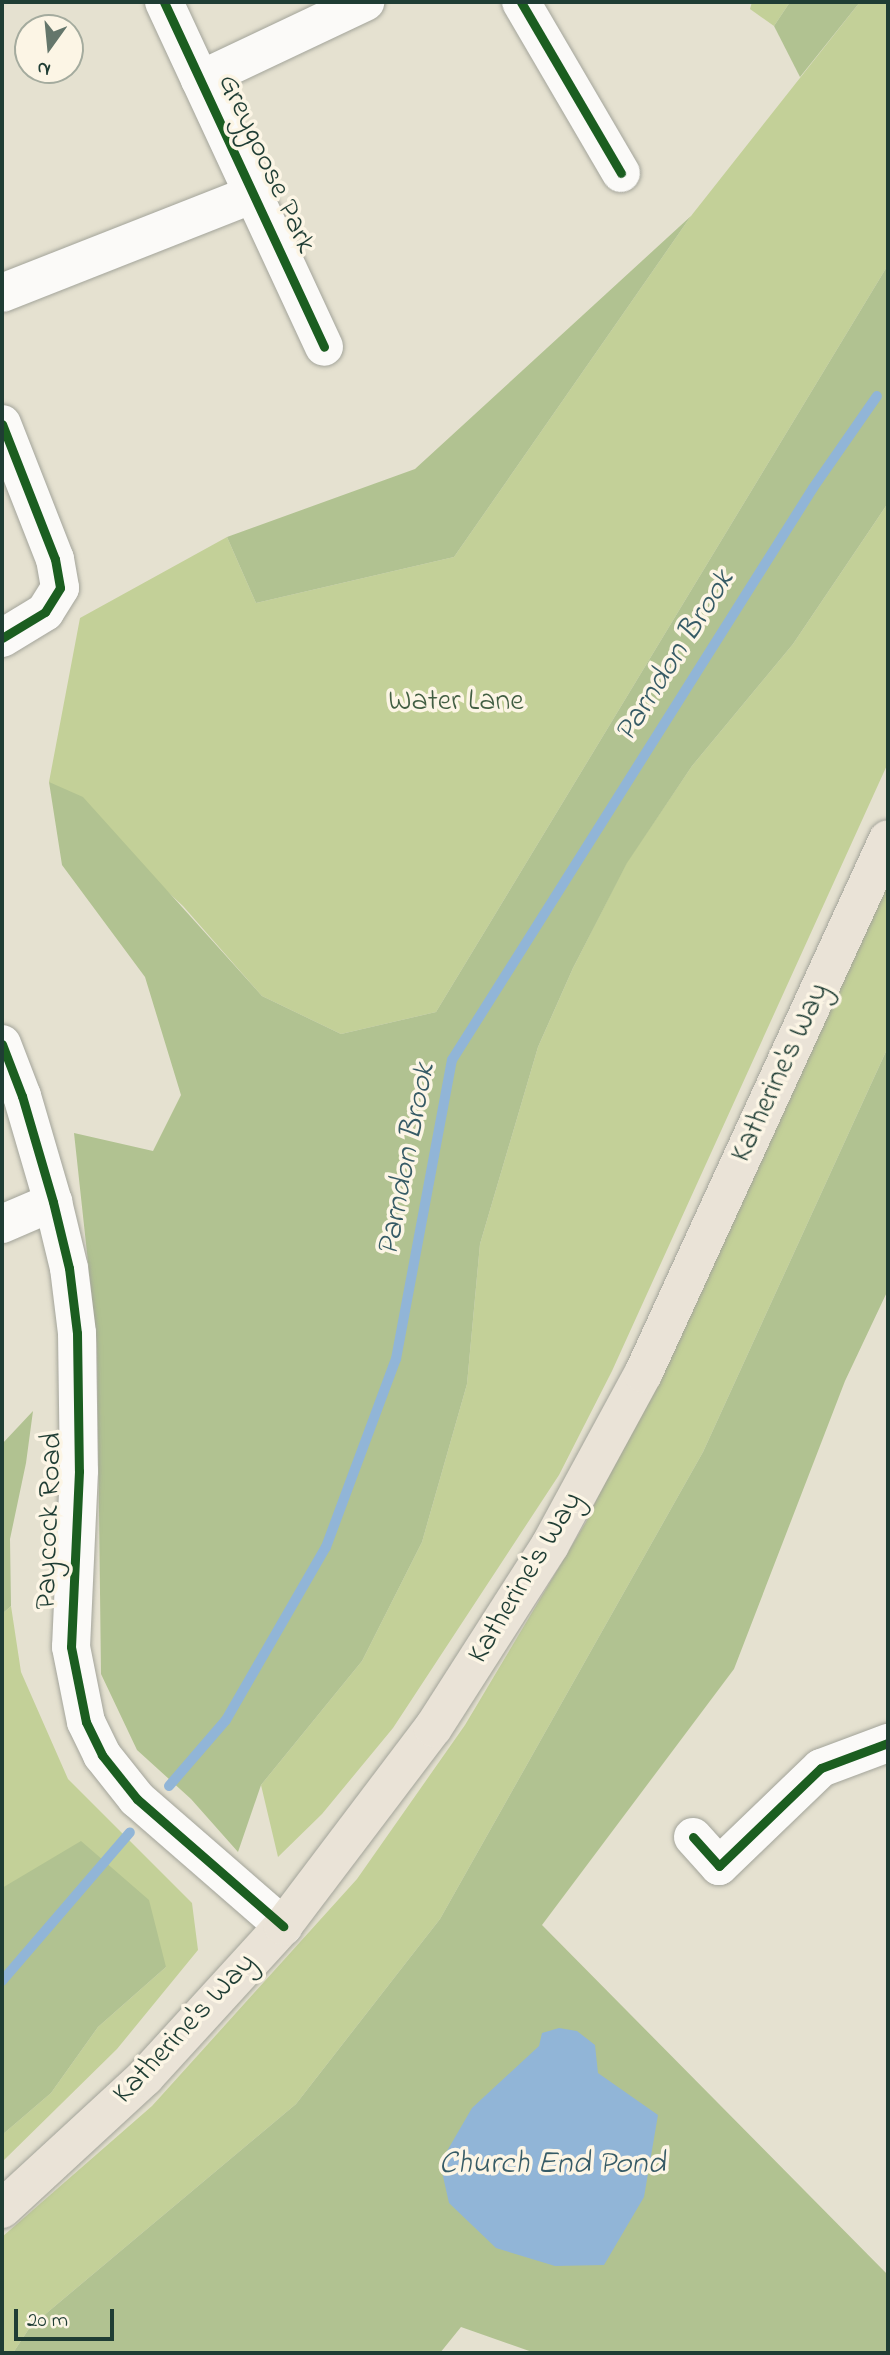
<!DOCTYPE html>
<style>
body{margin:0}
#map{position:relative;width:890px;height:2355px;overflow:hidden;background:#e5e1d0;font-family:"Indie Flower",sans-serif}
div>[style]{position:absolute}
.green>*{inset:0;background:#c3d098}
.forest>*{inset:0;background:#b1c291}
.water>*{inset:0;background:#91b5d7}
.stream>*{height:10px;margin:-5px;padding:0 5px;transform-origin:5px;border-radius:5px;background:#91b5d7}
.roads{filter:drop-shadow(0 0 2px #a3a49a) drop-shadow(0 0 2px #a3a49a)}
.minor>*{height:38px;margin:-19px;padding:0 19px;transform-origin:19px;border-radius:19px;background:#fbfaf8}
.major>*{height:38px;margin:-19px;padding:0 19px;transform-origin:19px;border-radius:19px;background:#eae3d7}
.cycleway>*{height:9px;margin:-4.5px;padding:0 4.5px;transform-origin:4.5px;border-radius:4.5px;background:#1b5e20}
span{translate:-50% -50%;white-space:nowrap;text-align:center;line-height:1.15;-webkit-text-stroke:7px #fcf5e5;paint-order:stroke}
.street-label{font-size:30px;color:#1f3d34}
.park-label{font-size:30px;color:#415e42}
.water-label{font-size:32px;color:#365b66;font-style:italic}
.frame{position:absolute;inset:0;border:4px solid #1f3d34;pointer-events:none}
.north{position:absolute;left:14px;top:14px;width:70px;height:70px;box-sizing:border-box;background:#fcf5e5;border:2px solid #a4ab9e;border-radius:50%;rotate:195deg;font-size:19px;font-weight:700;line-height:28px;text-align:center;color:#1f3d34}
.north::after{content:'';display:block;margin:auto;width:24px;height:32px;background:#64766b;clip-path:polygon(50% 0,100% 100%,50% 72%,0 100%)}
.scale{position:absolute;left:14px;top:2309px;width:100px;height:32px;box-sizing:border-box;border:4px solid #1f3d34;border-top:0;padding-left:9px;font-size:21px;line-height:24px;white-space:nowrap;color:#1f3d34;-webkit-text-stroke:5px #fcf5e5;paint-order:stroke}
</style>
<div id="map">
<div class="green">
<i style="clip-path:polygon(752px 2px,790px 2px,774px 26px,750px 9px)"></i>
<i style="clip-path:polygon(860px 2px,888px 2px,888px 265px,436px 1012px,341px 1034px,262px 996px,183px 906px,49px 782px,80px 618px,227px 537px,256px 603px,454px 557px,691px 216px)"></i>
<i style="clip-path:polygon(888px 503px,888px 763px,612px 1371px,559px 1475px,393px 1728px,322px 1814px,278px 1857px,261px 1785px,362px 1661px,422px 1542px,467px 1384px,480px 1244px,538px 1047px,573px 968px,627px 862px,692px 766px,793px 644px)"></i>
<i style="clip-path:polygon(888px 867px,888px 1047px,703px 1452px,440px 1919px,296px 2104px,30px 2327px,13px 2353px,2px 2353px,2px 2237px,152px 2106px,357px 1879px,465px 1725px,586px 1522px,810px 1049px)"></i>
<i style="clip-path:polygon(11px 1606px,21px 1672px,68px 1779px,192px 1903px,198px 1950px,117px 2049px,2px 2162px,2px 2135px,51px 2093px,98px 2027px,166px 1967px,2px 1888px,2px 1614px)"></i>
</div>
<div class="forest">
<i style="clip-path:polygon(790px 2px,860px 2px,800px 77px,774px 26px)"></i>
<i style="clip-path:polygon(691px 216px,454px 557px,256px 603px,227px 537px,415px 469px)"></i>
<i style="clip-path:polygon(888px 265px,888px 503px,793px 644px,692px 766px,627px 863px,573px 968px,538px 1047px,480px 1244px,467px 1384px,422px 1542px,362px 1661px,261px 1785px,238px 1852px,191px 1799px,137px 1750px,101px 1674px,97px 1345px,74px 1133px,153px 1151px,181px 1095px,145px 977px,62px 865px,49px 782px,83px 797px,262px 996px,341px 1034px,436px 1012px)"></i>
<i style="clip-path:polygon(888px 1047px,888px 1290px,845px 1381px,734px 1669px,542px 1925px,888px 2275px,888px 2353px,535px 2353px,461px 2327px,440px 2353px,13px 2353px,30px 2327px,296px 2104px,440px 1919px,703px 1452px)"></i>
<i style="clip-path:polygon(33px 1411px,26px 1463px,10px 1539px,11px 1606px,2px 1614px,2px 1444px)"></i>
<i style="clip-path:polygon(81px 1841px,149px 1900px,166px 1967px,98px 2027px,51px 2093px,2px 2135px,2px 1888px)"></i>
</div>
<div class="water">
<i style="clip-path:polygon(559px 2028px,577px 2031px,595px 2045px,598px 2073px,658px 2115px,644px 2197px,604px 2265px,555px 2266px,496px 2248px,449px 2203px,440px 2163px,472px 2108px,539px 2046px,542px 2033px)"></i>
</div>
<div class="stream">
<i style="left:169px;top:1786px;width:87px;rotate:-49.2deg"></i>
<i style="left:226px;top:1720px;width:200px;rotate:-60deg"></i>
<i style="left:326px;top:1547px;width:201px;rotate:-69.6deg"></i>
<i style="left:396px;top:1359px;width:304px;rotate:-79.4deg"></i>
<i style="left:452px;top:1060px;width:676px;rotate:-57.74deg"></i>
<i style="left:813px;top:488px;width:112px;rotate:-55.2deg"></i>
<i style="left:2px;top:1981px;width:196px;rotate:-49.3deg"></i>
</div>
<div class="roads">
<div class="minor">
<i style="left:164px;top:2px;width:380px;rotate:65.1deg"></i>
<i style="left:521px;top:2px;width:198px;rotate:59.7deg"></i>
<i style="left:200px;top:80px;width:183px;rotate:-25.3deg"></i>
<i style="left:2px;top:293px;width:270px;rotate:-21.5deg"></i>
<i style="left:2px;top:424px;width:145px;rotate:68.6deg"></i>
<i style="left:55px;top:559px;width:29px;rotate:80deg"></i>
<i style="left:60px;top:588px;width:28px;rotate:122deg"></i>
<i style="left:45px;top:612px;width:50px;rotate:148.8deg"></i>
<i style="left:2px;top:1044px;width:56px;rotate:69deg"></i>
<i style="left:22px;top:1096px;width:110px;rotate:73.7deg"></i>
<i style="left:53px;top:1202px;width:68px;rotate:76.4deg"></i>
<i style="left:69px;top:1268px;width:65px;rotate:83deg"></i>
<i style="left:77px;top:1333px;width:138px;rotate:89.2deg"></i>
<i style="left:79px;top:1471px;width:176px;rotate:92.6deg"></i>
<i style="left:71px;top:1647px;width:76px;rotate:78.7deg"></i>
<i style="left:86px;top:1722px;width:37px;rotate:64deg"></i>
<i style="left:102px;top:1755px;width:56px;rotate:51.5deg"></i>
<i style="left:137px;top:1799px;width:194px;rotate:41deg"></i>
<i style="left:2px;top:1224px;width:56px;rotate:-23.3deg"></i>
<i style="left:693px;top:1837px;width:39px;rotate:48deg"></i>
<i style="left:719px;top:1866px;width:141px;rotate:-43.9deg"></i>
<i style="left:821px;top:1768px;width:72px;rotate:-20.5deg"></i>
</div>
<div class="major">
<i style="left:2px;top:2209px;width:195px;rotate:-42.7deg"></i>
<i style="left:145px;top:2077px;width:205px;rotate:-47.6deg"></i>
<i style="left:283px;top:1926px;width:248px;rotate:-52.9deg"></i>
<i style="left:433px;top:1728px;width:217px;rotate:-57.4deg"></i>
<i style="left:550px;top:1545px;width:195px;rotate:-61.5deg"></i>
<i style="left:643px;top:1374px;width:588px;rotate:-65.39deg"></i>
</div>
</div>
<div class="cycleway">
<i style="left:164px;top:2px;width:380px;rotate:65.1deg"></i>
<i style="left:521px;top:2px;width:198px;rotate:59.7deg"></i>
<i style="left:2px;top:424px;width:145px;rotate:68.6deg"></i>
<i style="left:55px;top:559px;width:29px;rotate:80deg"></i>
<i style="left:60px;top:588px;width:28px;rotate:122deg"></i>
<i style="left:45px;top:612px;width:50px;rotate:148.8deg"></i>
<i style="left:2px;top:1044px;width:56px;rotate:69deg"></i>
<i style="left:22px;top:1096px;width:110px;rotate:73.7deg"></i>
<i style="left:53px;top:1202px;width:68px;rotate:76.4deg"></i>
<i style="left:69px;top:1268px;width:65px;rotate:83deg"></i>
<i style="left:77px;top:1333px;width:138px;rotate:89.2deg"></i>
<i style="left:79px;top:1471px;width:176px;rotate:92.6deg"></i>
<i style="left:71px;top:1647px;width:76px;rotate:78.7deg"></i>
<i style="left:86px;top:1722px;width:37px;rotate:64deg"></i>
<i style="left:102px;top:1755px;width:56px;rotate:51.5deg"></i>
<i style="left:137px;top:1799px;width:194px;rotate:41deg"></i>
<i style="left:693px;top:1837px;width:39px;rotate:48deg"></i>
<i style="left:719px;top:1866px;width:141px;rotate:-43.9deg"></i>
<i style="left:821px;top:1768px;width:72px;rotate:-20.5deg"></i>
</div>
<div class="street-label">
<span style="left:266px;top:164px;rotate:65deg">Greygoose Park</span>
<span style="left:781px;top:1073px;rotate:-65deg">Katherine's Way</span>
<span style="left:50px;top:1521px;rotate:-88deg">Paycock Road</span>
<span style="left:526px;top:1578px;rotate:-59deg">Katherine's Way</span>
<span style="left:185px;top:2029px;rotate:-47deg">Katherine's Way</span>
</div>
<div class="park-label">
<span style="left:456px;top:702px">Water Lane</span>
</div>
<div class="water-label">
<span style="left:676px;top:657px;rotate:-58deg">Parndon Brook</span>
<span style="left:408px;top:1160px;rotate:-79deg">Parndon Brook</span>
<span style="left:552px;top:2165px">Church End Pond</span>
</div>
<div class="frame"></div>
<div class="north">N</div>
<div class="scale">20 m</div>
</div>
